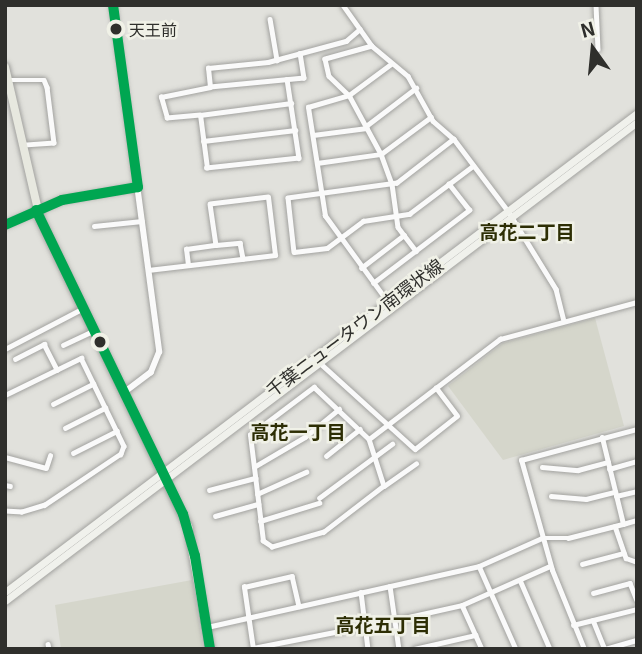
<!DOCTYPE html>
<meta charset="utf-8">
<style>
body{margin:0}
#map{position:relative;width:642px;height:654px;overflow:hidden;background:#e1e1dc;font-family:Georgia,"Noto Sans JP",serif}
div>[style]{position:absolute}
.built>*{inset:0;background:#d5d6cb}
.roads{filter:drop-shadow(0 0 2px #a2a29f) drop-shadow(0 0 2px #a2a29f)}
.minor>*{height:4.5px;margin:-2.25px;padding:0 2.25px;transform-origin:2.25px;border-radius:2.25px;background:#fafafa}
.tertiary>*{height:6px;margin:-3px;padding:0 3px;transform-origin:3px;border-radius:3px;background:#fafafa}
.secondary>*{height:7px;margin:-3.5px;padding:0 3.5px;transform-origin:3.5px;border-radius:3.5px;background:#f0f1ec}
.primary>*{height:8px;margin:-4px;padding:0 4px;transform-origin:4px;border-radius:4px;background:#e7e8df}
.bus-1>*{height:10px;margin:-5px;padding:0 5px;transform-origin:5px;border-radius:5px;background:#00a651}
.dots>*{width:19px;height:19px;translate:-50% -50%;box-sizing:border-box;border:4px solid #f0f1e7;border-radius:50%}
span{translate:-50% -50%;white-space:nowrap;text-align:center;line-height:1.15;-webkit-text-stroke:5px #f0f1e7;paint-order:stroke}
.bus-label{font-size:16px;color:#2f2f2c}
.left{translate:0 -50%;text-align:left}
.street-label{font-size:18px;color:#2f2f2c}
.neighbourhood-label{font-size:19px;color:#2d2e04;font-weight:700}
.frame{position:absolute;inset:0;border:7px solid #2f2f2c;pointer-events:none}
.north{position:absolute;left:558px;top:14px;width:70px;height:70px;-webkit-text-stroke:5px #f0f1e7;paint-order:stroke;rotate:345deg;font-size:19px;font-weight:700;line-height:28px;text-align:center;color:#2f2f2c}
.north::after{content:'';display:block;margin:auto;width:24px;height:32px;background:#2f2f2c;clip-path:polygon(50% 0,100% 100%,50% 72%,0 100%)}
</style>
<div id="map">
<div class="built">
<i style="clip-path:polygon(595px 318px,624px 426px,503px 460px,448px 386px,503px 343px)"></i>
<i style="clip-path:polygon(192px 580px,203px 649px,61px 649px,55px 605px)"></i>
</div>
<div class="roads">
<div class="minor">
<i style="left:343px;top:5px;width:50px;rotate:54.7deg"></i>
<i style="left:372px;top:46px;width:47px;rotate:39.8deg"></i>
<i style="left:408px;top:76px;width:51px;rotate:60.9deg"></i>
<i style="left:433px;top:121px;width:28px;rotate:41deg"></i>
<i style="left:454px;top:139px;width:90px;rotate:53.1deg"></i>
<i style="left:508px;top:211px;width:92px;rotate:58.4deg"></i>
<i style="left:556px;top:289px;width:32px;rotate:76deg"></i>
<i style="left:596px;top:5px;width:44px;rotate:87.4deg"></i>
<i style="left:270px;top:19px;width:42px;rotate:80.3deg"></i>
<i style="left:372px;top:46px;width:49px;rotate:164.5deg"></i>
<i style="left:325px;top:59px;width:17px;rotate:77deg"></i>
<i style="left:329px;top:76px;width:28px;rotate:44deg"></i>
<i style="left:349px;top:95px;width:67px;rotate:61.5deg"></i>
<i style="left:381px;top:154px;width:32px;rotate:70deg"></i>
<i style="left:392px;top:184px;width:43px;rotate:82.1deg"></i>
<i style="left:398px;top:227px;width:30px;rotate:53deg"></i>
<i style="left:300px;top:53px;width:25px;rotate:81deg"></i>
<i style="left:304px;top:78px;width:94px;rotate:174.5deg"></i>
<i style="left:210px;top:87px;width:19px;rotate:-96deg"></i>
<i style="left:208px;top:68px;width:60px;rotate:-5.7deg"></i>
<i style="left:268px;top:62px;width:81px;rotate:-15.1deg"></i>
<i style="left:346px;top:41px;width:18px;rotate:-41deg"></i>
<i style="left:287px;top:79px;width:80px;rotate:81.4deg"></i>
<i style="left:299px;top:158px;width:93px;rotate:173.8deg"></i>
<i style="left:207px;top:168px;width:53px;rotate:-97.5deg"></i>
<i style="left:200px;top:115px;width:92px;rotate:-7.5deg"></i>
<i style="left:9px;top:80px;width:35px"></i>
<i style="left:44px;top:80px;width:8px;rotate:67deg"></i>
<i style="left:47px;top:87px;width:56px;rotate:82.9deg"></i>
<i style="left:54px;top:143px;width:30px;rotate:176deg"></i>
<i style="left:200px;top:115px;width:33px;rotate:175deg"></i>
<i style="left:167px;top:118px;width:22px;rotate:-106deg"></i>
<i style="left:161px;top:97px;width:50px;rotate:-11.5deg"></i>
<i style="left:366px;top:126px;width:63px;rotate:-37.2deg"></i>
<i style="left:313px;top:135px;width:54px;rotate:-7.4deg"></i>
<i style="left:454px;top:139px;width:72px;rotate:142.3deg"></i>
<i style="left:397px;top:183px;width:110px;rotate:172.2deg"></i>
<i style="left:288px;top:198px;width:54px;rotate:83.7deg"></i>
<i style="left:294px;top:252px;width:33px;rotate:-7deg"></i>
<i style="left:327px;top:248px;width:45px;rotate:-36.9deg"></i>
<i style="left:363px;top:221px;width:47px;rotate:-8.7deg"></i>
<i style="left:409px;top:214px;width:80px;rotate:-36.9deg"></i>
<i style="left:203px;top:141px;width:93px;rotate:-6.8deg"></i>
<i style="left:317px;top:163px;width:65px;rotate:-8deg"></i>
<i style="left:381px;top:154px;width:62px;rotate:-36.5deg"></i>
<i style="left:94px;top:226px;width:48px;rotate:-5.9deg"></i>
<i style="left:188px;top:265px;width:16px;rotate:-97deg"></i>
<i style="left:186px;top:249px;width:30px;rotate:-8deg"></i>
<i style="left:361px;top:268px;width:54px;rotate:-37.5deg"></i>
<i style="left:148px;top:270px;width:128px;rotate:-6.7deg"></i>
<i style="left:275px;top:255px;width:58px;rotate:-96.9deg"></i>
<i style="left:268px;top:197px;width:58px;rotate:173.1deg"></i>
<i style="left:210px;top:204px;width:41px;rotate:81.7deg"></i>
<i style="left:216px;top:245px;width:24px;rotate:-5deg"></i>
<i style="left:240px;top:243px;width:16px;rotate:79deg"></i>
<i style="left:373px;top:283px;width:121px;rotate:-37.2deg"></i>
<i style="left:469px;top:210px;width:33px;rotate:-128deg"></i>
<i style="left:389px;top:304px;width:109px;rotate:-126deg"></i>
<i style="left:325px;top:216px;width:110px;rotate:-98.9deg"></i>
<i style="left:308px;top:107px;width:43px;rotate:-16.3deg"></i>
<i style="left:349px;top:95px;width:52px;rotate:-36.4deg"></i>
<i style="left:63px;top:345px;width:33px;rotate:-25deg"></i>
<i style="left:5px;top:349px;width:87px;rotate:-27.5deg"></i>
<i style="left:15px;top:359px;width:33px;rotate:-27deg"></i>
<i style="left:44px;top:344px;width:29px;rotate:63deg"></i>
<i style="left:320px;top:363px;width:128px;rotate:42.2deg"></i>
<i style="left:415px;top:449px;width:53px;rotate:-38.2deg"></i>
<i style="left:457px;top:416px;width:35px;rotate:-127deg"></i>
<i style="left:5px;top:395px;width:85px;rotate:-26deg"></i>
<i style="left:81px;top:358px;width:98px;rotate:64deg"></i>
<i style="left:124px;top:446px;width:9px;rotate:111deg"></i>
<i style="left:121px;top:454px;width:92px;rotate:146.1deg"></i>
<i style="left:45px;top:505px;width:24px;rotate:163deg"></i>
<i style="left:22px;top:512px;width:17px;rotate:-177deg"></i>
<i style="left:53px;top:404px;width:45px;rotate:-26.6deg"></i>
<i style="left:65px;top:428px;width:45px;rotate:-26.6deg"></i>
<i style="left:369px;top:439px;width:49px;rotate:72.3deg"></i>
<i style="left:384px;top:486px;width:76px;rotate:142.5deg"></i>
<i style="left:324px;top:532px;width:54px;rotate:163.9deg"></i>
<i style="left:272px;top:547px;width:11px;rotate:-146deg"></i>
<i style="left:263px;top:541px;width:107px;rotate:-97deg"></i>
<i style="left:250px;top:435px;width:80px;rotate:-36.9deg"></i>
<i style="left:314px;top:387px;width:76px;rotate:43.4deg"></i>
<i style="left:369px;top:439px;width:165px;rotate:-37.4deg"></i>
<i style="left:500px;top:339px;width:142px;rotate:-15.1deg"></i>
<i style="left:73px;top:453px;width:49px;rotate:-26.6deg"></i>
<i style="left:326px;top:456px;width:43px;rotate:-38.5deg"></i>
<i style="left:5px;top:457px;width:42px;rotate:15deg"></i>
<i style="left:46px;top:468px;width:13px;rotate:-72deg"></i>
<i style="left:254px;top:467px;width:59px;rotate:-30.5deg"></i>
<i style="left:305px;top:437px;width:44px;rotate:-39.5deg"></i>
<i style="left:542px;top:467px;width:36px;rotate:5deg"></i>
<i style="left:578px;top:470px;width:31px;rotate:-15deg"></i>
<i style="left:609px;top:469px;width:29px;rotate:-16deg"></i>
<i style="left:5px;top:485px;width:5px;rotate:11deg"></i>
<i style="left:384px;top:486px;width:39px;rotate:-35deg"></i>
<i style="left:209px;top:490px;width:48px;rotate:-14.6deg"></i>
<i style="left:257px;top:494px;width:54px;rotate:-24.2deg"></i>
<i style="left:551px;top:496px;width:35px;rotate:5deg"></i>
<i style="left:586px;top:499px;width:30px;rotate:-14deg"></i>
<i style="left:616px;top:496px;width:22px;rotate:-13deg"></i>
<i style="left:319px;top:498px;width:91px;rotate:-36.5deg"></i>
<i style="left:215px;top:516px;width:45px;rotate:-15.6deg"></i>
<i style="left:260px;top:521px;width:62px;rotate:-17deg"></i>
<i style="left:623px;top:524px;width:15px;rotate:-16deg"></i>
<i style="left:615px;top:526px;width:34px;rotate:71deg"></i>
<i style="left:626px;top:558px;width:12px;rotate:20deg"></i>
<i style="left:582px;top:564px;width:43px;rotate:-14.7deg"></i>
<i style="left:479px;top:566px;width:91px;rotate:66deg"></i>
<i style="left:520px;top:580px;width:75px;rotate:66.5deg"></i>
<i style="left:390px;top:586px;width:64px;rotate:81.9deg"></i>
<i style="left:361px;top:592px;width:57px;rotate:83deg"></i>
<i style="left:593px;top:593px;width:38px;rotate:-15deg"></i>
<i style="left:630px;top:583px;width:18px;rotate:68deg"></i>
<i style="left:462px;top:605px;width:48px;rotate:65.6deg"></i>
<i style="left:395px;top:620px;width:69px;rotate:-12.6deg"></i>
<i style="left:462px;top:605px;width:96px;rotate:-23.9deg"></i>
<i style="left:593px;top:620px;width:31px;rotate:68deg"></i>
<i style="left:605px;top:649px;width:33px;rotate:-16deg"></i>
<i style="left:573px;top:625px;width:66px;rotate:-14deg"></i>
<i style="left:207px;top:627px;width:279px;rotate:-12.6deg"></i>
<i style="left:479px;top:566px;width:69px;rotate:-24deg"></i>
<i style="left:542px;top:538px;width:26px"></i>
<i style="left:568px;top:538px;width:57px;rotate:-14.3deg"></i>
<i style="left:623px;top:524px;width:89px;rotate:-103.7deg"></i>
<i style="left:48px;top:644px;width:5px;rotate:79deg"></i>
<i style="left:253px;top:648px;width:114px;rotate:-11.1deg"></i>
<i style="left:253px;top:649px;width:63px;rotate:-98.3deg"></i>
<i style="left:244px;top:587px;width:49px;rotate:-12.9deg"></i>
<i style="left:292px;top:576px;width:31px;rotate:77deg"></i>
<i style="left:414px;top:649px;width:63px;rotate:-12.9deg"></i>
<i style="left:584px;top:649px;width:85px;rotate:-112.1deg"></i>
<i style="left:552px;top:570px;width:114px;rotate:-105.7deg"></i>
<i style="left:521px;top:460px;width:120px;rotate:-15deg"></i>
</div>
<div class="tertiary">
<i style="left:113px;top:5px;width:350px;rotate:82.4deg"></i>
<i style="left:159px;top:352px;width:22px;rotate:112deg"></i>
<i style="left:151px;top:372px;width:35px;rotate:143deg"></i>
<i style="left:5px;top:225px;width:62px;rotate:-23.7deg"></i>
<i style="left:62px;top:200px;width:77px;rotate:-9.7deg"></i>
</div>
<div class="secondary">
<i style="left:5px;top:592px;width:793px;rotate:-37.16deg"></i>
<i style="left:5px;top:601px;width:793px;rotate:-37.16deg"></i>
</div>
<div class="primary">
<i style="left:5px;top:67px;width:156px;rotate:77deg"></i>
<i style="left:40px;top:219px;width:342px;rotate:64.3deg"></i>
<i style="left:188px;top:527px;width:124px;rotate:79.8deg"></i>
</div>
</div>
<div class="bus-1">
<i style="left:113px;top:5px;width:184px;rotate:82.2deg"></i>
<i style="left:36px;top:210px;width:338px;rotate:64.2deg"></i>
<i style="left:183px;top:514px;width:44px;rotate:74.1deg"></i>
<i style="left:195px;top:556px;width:94px;rotate:80.8deg"></i>
<i style="left:5px;top:225px;width:62px;rotate:-23.7deg"></i>
<i style="left:62px;top:200px;width:77px;rotate:-9.7deg"></i>
</div>
<div class="dots">
<i style="left:116px;top:29px;background:#2f2f2c"></i>
<i style="left:100px;top:342px;background:#2f2f2c"></i>
</div>
<div class="bus-label">
<span class="left" style="left:129px;top:29px">天王前</span>
</div>
<div class="street-label">
<span style="left:354px;top:327px;rotate:-37deg">千葉ニュータウン南環状線</span>
</div>
<div class="neighbourhood-label">
<span style="left:527px;top:231px">高花二丁目</span>
<span style="left:298px;top:431px">高花一丁目</span>
<span style="left:383px;top:624px">高花五丁目</span>
</div>
<div class="frame"></div>
<div class="north">N</div>
</div>
